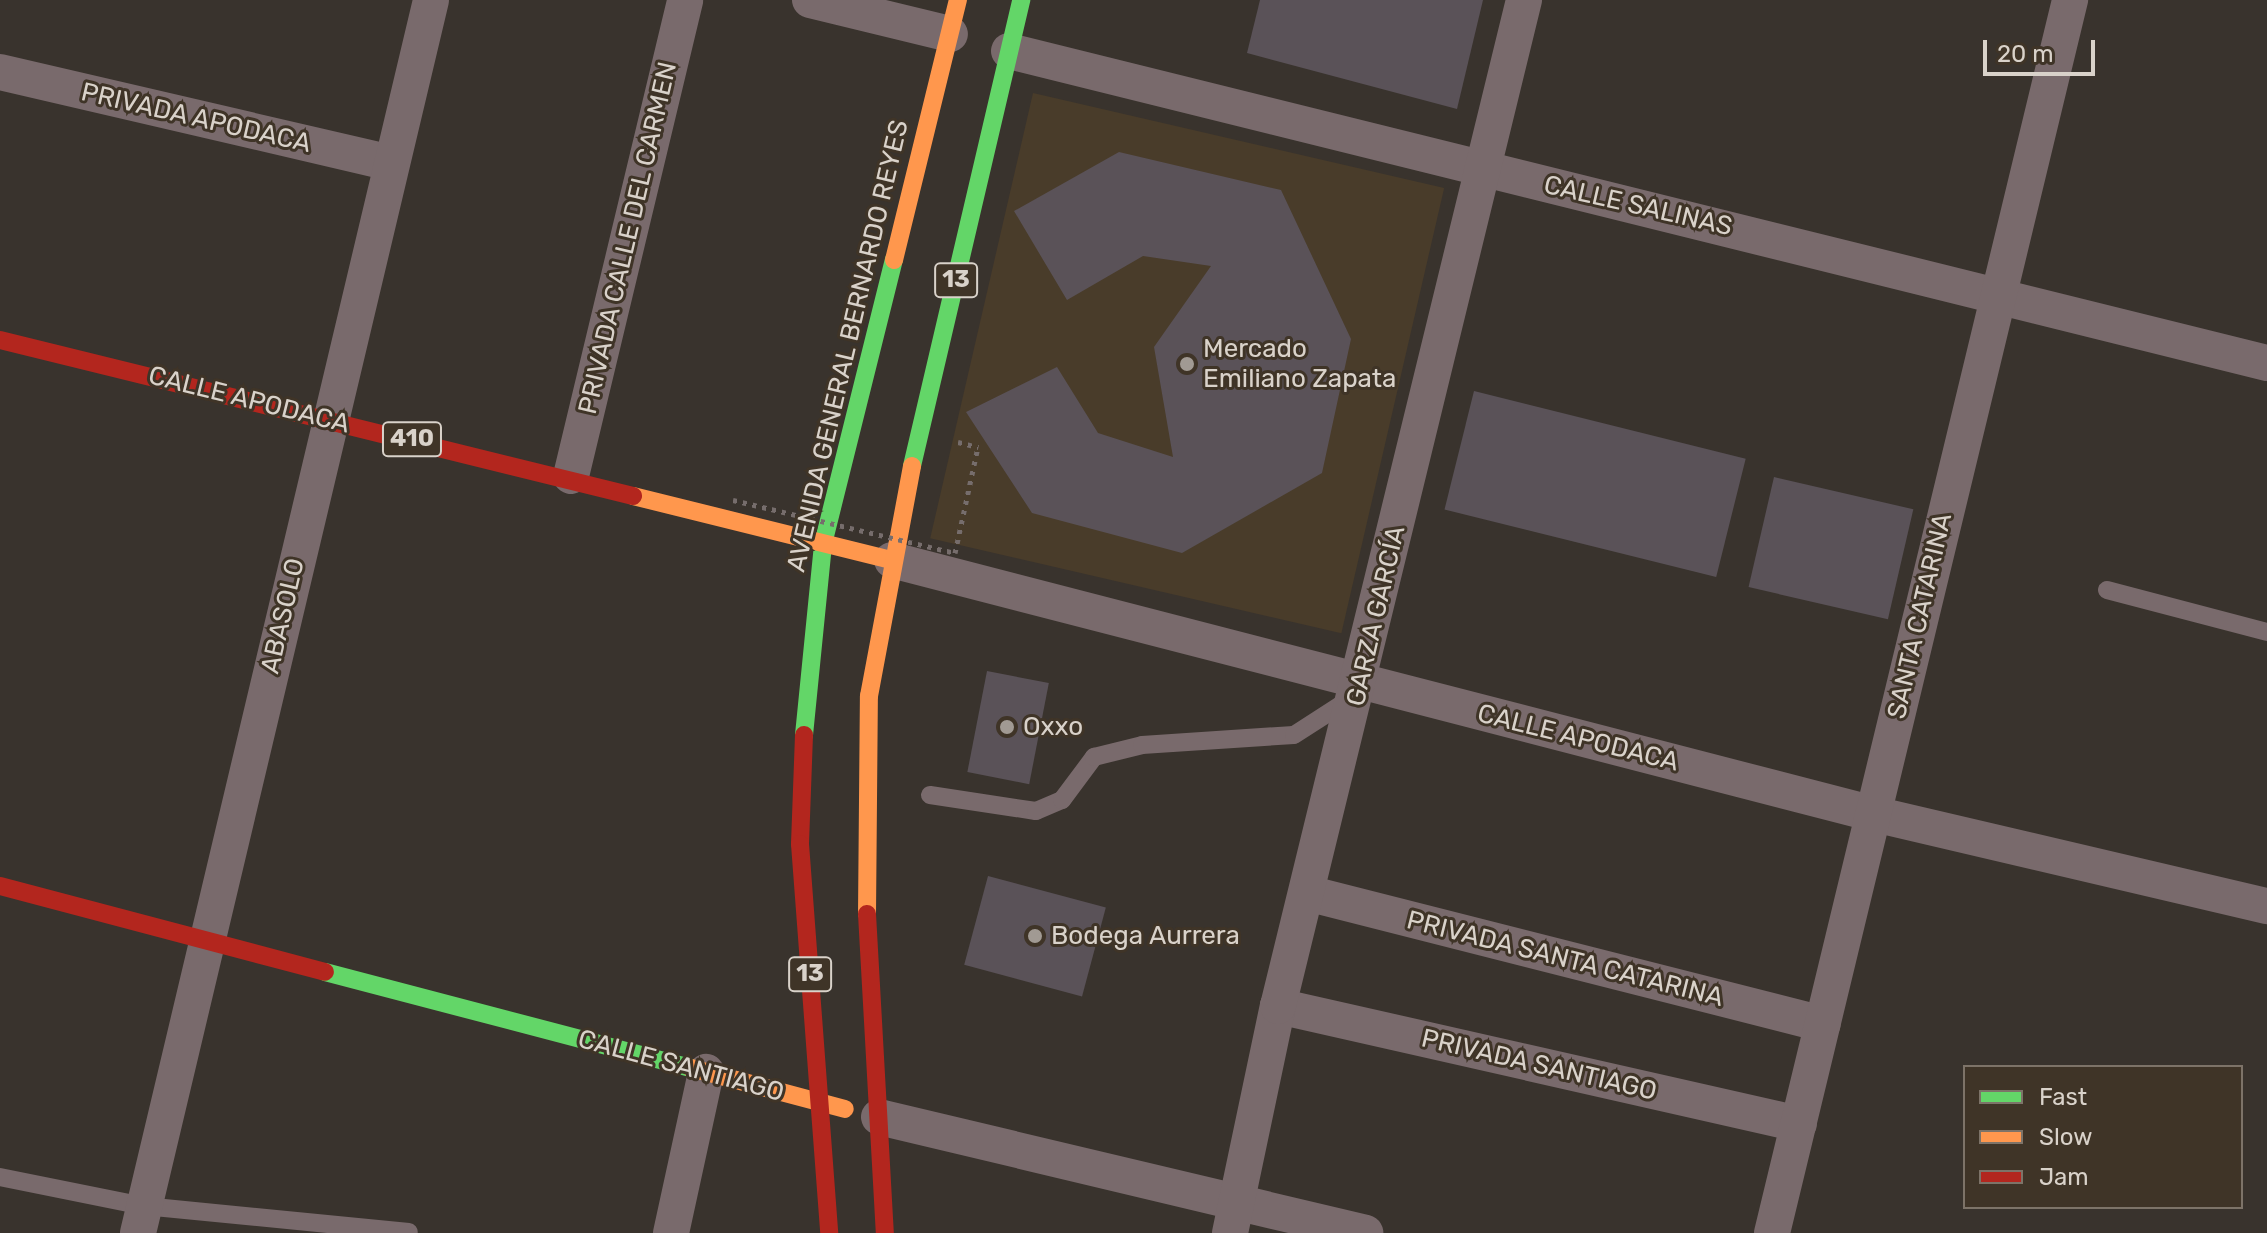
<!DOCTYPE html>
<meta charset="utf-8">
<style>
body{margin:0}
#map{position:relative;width:2267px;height:1233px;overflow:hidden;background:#39332d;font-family:Rubik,sans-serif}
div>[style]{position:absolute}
.built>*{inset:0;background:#493c2a;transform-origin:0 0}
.building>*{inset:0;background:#5a5258;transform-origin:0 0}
.path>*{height:5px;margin-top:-2.5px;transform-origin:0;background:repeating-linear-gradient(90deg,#766d6c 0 4px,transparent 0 10px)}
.lane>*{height:18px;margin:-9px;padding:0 9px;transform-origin:9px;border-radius:9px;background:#796a6c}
.street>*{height:36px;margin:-18px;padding:0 18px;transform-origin:18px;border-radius:18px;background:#796a6c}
.fast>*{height:18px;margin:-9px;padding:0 9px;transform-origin:9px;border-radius:9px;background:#63d668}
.slow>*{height:18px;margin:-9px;padding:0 9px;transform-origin:9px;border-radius:9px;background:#ff974d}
.jam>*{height:18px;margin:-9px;padding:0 9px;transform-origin:9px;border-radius:9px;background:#b3261e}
.path-bridge>*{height:5px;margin-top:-2.5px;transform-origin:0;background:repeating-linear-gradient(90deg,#766d6c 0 4px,transparent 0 10px)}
.dots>*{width:22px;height:22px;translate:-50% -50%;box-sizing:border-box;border:4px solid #3f3427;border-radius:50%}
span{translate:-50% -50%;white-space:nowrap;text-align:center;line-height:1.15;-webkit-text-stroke:6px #3f3427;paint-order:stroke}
.shield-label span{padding:2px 6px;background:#3f3427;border:2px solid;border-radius:6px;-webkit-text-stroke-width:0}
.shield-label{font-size:24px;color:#d9d2ca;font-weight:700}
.street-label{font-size:26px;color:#d9d2ca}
.poi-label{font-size:26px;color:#d9d2ca}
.left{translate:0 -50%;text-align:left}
.legend{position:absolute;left:1963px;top:1065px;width:280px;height:144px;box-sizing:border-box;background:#3f3427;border:2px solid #7d7368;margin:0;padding:10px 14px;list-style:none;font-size:24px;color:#d9d2ca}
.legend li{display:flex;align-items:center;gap:16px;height:40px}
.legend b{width:40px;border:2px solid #7d7368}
.scale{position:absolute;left:1983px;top:40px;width:112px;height:36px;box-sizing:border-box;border:4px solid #d9d2ca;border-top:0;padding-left:10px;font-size:24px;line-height:28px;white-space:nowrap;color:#d9d2ca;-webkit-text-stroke:6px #3f3427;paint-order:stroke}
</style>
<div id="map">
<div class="built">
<i style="left:1033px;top:93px;width:422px;height:457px;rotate:13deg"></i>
</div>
<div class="building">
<i style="clip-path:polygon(1260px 0,1483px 0,1457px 109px,1247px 53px)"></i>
<i style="clip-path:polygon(1119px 152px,1281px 190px,1351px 339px,1322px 473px,1182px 553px,1032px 513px,966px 412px,1057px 367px,1098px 433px,1173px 457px,1154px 347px,1211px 266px,1143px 256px,1067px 300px,1014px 211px)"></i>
<i style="left:1474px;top:391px;width:280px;height:122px;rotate:14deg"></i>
<i style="left:1774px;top:477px;width:143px;height:113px;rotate:13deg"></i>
<i style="left:987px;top:671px;width:63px;height:103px;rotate:11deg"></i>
<i style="left:988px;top:876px;width:122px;height:92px;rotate:15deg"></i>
</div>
<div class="path">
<i style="left:958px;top:442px;width:21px;rotate:14deg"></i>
</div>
<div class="lane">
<i style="left:2107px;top:590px;width:165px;rotate:14.7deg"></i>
<i style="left:930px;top:795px;width:107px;rotate:8.6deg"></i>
<i style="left:1036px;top:811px;width:28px;rotate:-23deg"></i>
<i style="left:1062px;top:800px;width:54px;rotate:-53.3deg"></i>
<i style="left:1094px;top:757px;width:49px;rotate:-14deg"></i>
<i style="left:1142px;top:745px;width:152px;rotate:-3.8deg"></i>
<i style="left:1294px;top:735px;width:70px;rotate:-32.8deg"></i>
<i style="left:0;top:1177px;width:147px;rotate:11.4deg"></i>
<i style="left:144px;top:1206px;width:266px;rotate:5.6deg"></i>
</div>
<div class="street">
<i style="left:810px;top:0;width:144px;rotate:13.7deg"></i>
<i style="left:1009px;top:51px;width:1296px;rotate:13.93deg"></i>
<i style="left:0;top:72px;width:402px;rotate:13.1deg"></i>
<i style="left:571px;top:476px;width:489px;rotate:-76.5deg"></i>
<i style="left:892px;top:560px;width:1014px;rotate:14.5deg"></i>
<i style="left:1874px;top:814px;width:404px;rotate:13.2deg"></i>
<i style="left:1307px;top:893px;width:532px;rotate:14.25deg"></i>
<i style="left:1278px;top:1006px;width:534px;rotate:12.76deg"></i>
<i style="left:879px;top:1117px;width:500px;rotate:13.4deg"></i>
<i style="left:138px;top:1233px;width:1267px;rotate:-76.63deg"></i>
<i style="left:671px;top:1233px;width:165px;rotate:-77.7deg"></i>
<i style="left:1230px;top:1233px;width:232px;rotate:-78.1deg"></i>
<i style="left:1278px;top:1006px;width:1036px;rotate:-76.26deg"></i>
<i style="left:1772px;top:1233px;width:1269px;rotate:-76.41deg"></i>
</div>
<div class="fast">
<i style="left:912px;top:466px;width:479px;rotate:-76.8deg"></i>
<i style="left:804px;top:735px;width:192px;rotate:-84.3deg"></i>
<i style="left:823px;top:544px;width:293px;rotate:-76deg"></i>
<i style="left:325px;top:972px;width:378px;rotate:14.7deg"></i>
</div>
<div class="slow">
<i style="left:894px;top:260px;width:268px;rotate:-76.2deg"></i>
<i style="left:633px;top:496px;width:267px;rotate:13.9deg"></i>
<i style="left:867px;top:914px;width:218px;rotate:-89.5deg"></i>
<i style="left:869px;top:696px;width:234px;rotate:-79.4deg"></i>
<i style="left:691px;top:1068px;width:159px;rotate:14.9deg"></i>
</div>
<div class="jam">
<i style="left:0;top:340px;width:652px;rotate:13.84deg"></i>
<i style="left:804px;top:735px;width:109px;rotate:92.1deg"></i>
<i style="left:800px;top:844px;width:390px;rotate:85.7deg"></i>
<i style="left:0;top:886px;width:336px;rotate:14.8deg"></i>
<i style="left:867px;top:914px;width:320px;rotate:86.8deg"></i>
</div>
<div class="path-bridge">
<i style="left:733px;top:500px;width:228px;rotate:13.4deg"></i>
<i style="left:955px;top:553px;width:108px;rotate:-77.8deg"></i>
</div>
<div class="dots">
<i style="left:1187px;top:364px;background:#a19a93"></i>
<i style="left:1007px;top:727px;background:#a19a93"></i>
<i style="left:1035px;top:936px;background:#a19a93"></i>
</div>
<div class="shield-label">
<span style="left:956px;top:280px">13</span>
<span style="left:412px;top:439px">410</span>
<span style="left:810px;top:974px">13</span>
</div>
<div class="street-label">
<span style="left:196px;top:118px;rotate:13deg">PRIVADA APODACA</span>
<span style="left:1638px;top:206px;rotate:13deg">CALLE SALINAS</span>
<span style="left:628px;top:238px;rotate:-77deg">PRIVADA CALLE DEL CARMEN</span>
<span style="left:848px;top:346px;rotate:-77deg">AVENIDA GENERAL BERNARDO REYES</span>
<span style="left:249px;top:400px;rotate:14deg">CALLE APODACA</span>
<span style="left:283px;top:616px;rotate:-77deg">ABASOLO</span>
<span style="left:1376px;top:616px;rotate:-77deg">GARZA GARCÍA</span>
<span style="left:1920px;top:616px;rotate:-77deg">SANTA CATARINA</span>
<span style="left:1578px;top:738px;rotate:14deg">CALLE APODACA</span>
<span style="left:1565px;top:959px;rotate:14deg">PRIVADA SANTA CATARINA</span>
<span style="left:1539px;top:1065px;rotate:13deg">PRIVADA SANTIAGO</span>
<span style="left:681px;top:1066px;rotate:15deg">CALLE SANTIAGO</span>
</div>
<div class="poi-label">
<span class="left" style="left:1203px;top:364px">Mercado<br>Emiliano Zapata</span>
<span class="left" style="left:1023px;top:727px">Oxxo</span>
<span class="left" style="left:1051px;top:936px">Bodega Aurrera</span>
</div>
<ul class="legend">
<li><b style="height:10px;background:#63d668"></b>Fast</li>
<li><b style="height:10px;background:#ff974d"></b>Slow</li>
<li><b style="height:10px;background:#b3261e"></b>Jam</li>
</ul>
<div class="scale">20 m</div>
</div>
